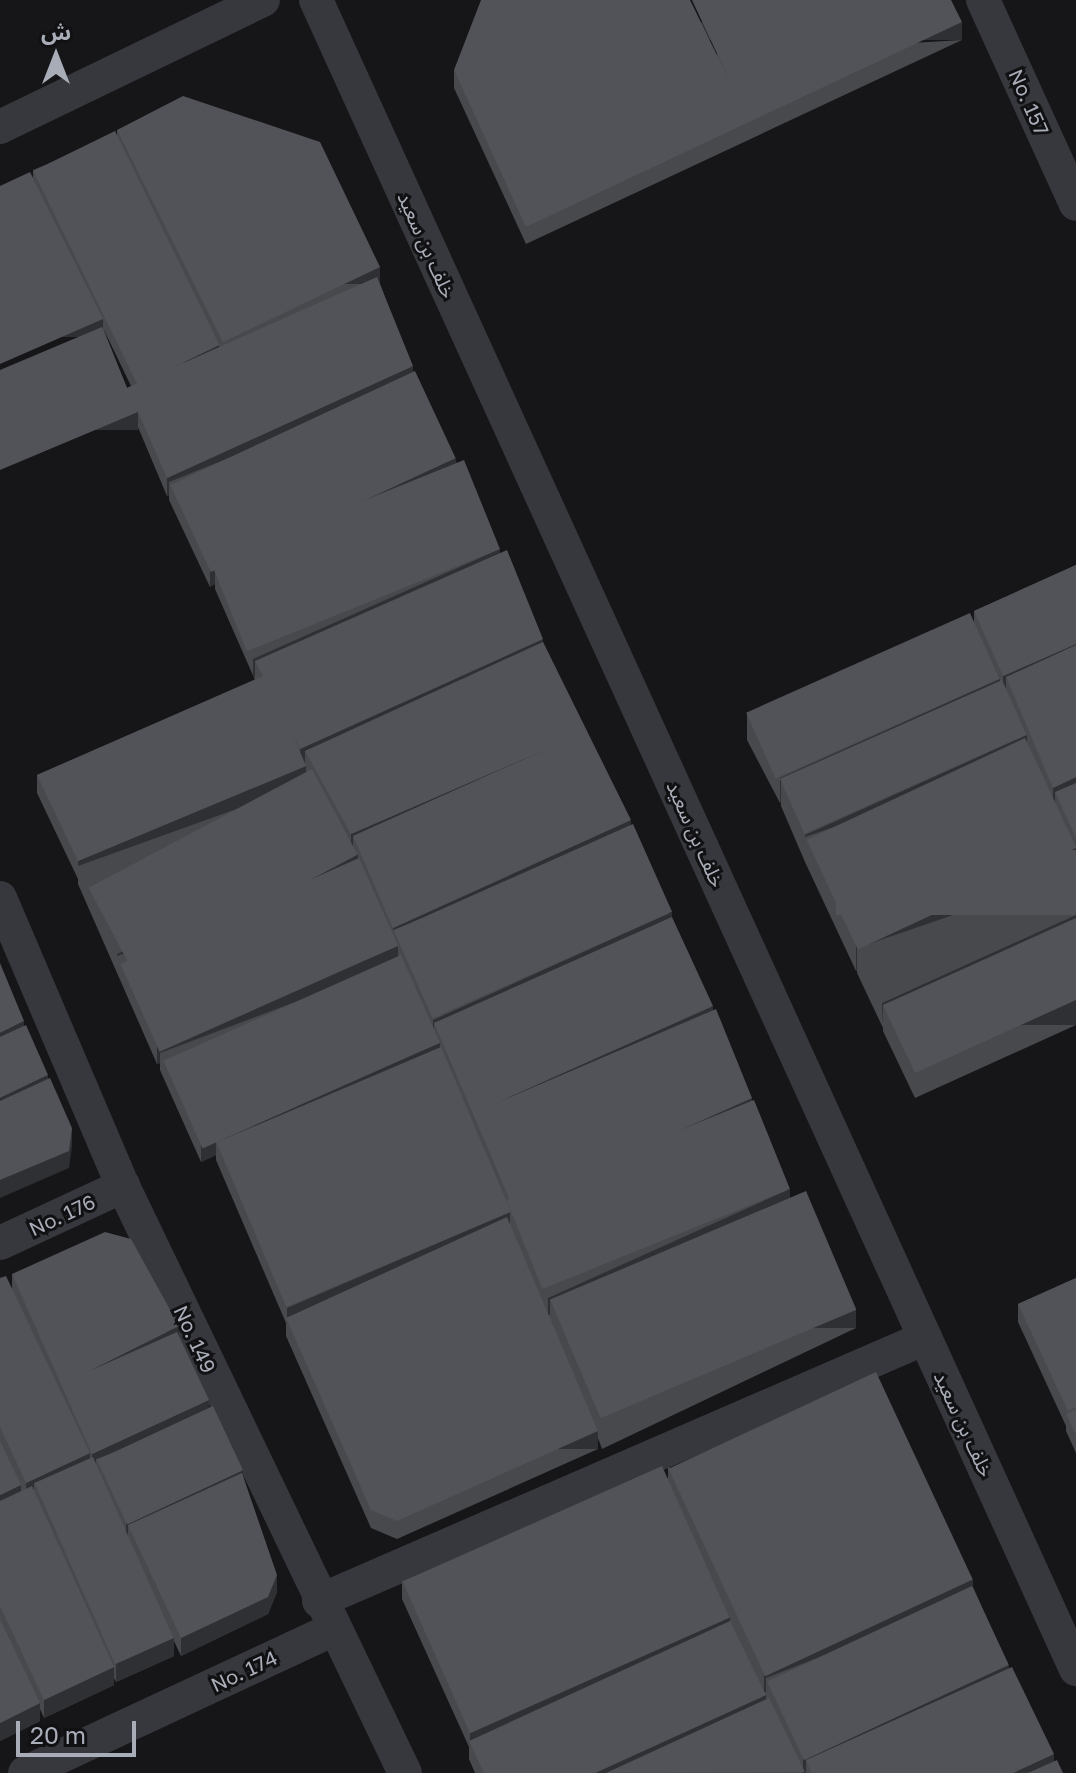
<!DOCTYPE html>
<meta charset="utf-8">
<style>
body{margin:0}
#map{position:relative;width:1076px;height:1773px;overflow:hidden;background:#161618;font-family:"Golos Text","Noto Sans Arabic",sans-serif}
div>[style]{position:absolute}
.street>*{height:34px;margin:-17px;padding:0 17px;transform-origin:17px;border-radius:17px;background:#37383d}
.wall>*{inset:0;background:#47494d}
.shaded-wall>*{inset:0;background:#2f3033;transform-origin:0 0}
.building>*{inset:0;background:#525359;transform-origin:0 0}
span{translate:-50% -50%;white-space:nowrap;text-align:center;line-height:1.15;-webkit-text-stroke:6px #111113;paint-order:stroke}
.street-label{font-size:20px;color:#a8adb8}
.north{position:absolute;left:16px;top:16px;width:80px;height:80px;-webkit-text-stroke:6px #111113;paint-order:stroke;rotate:0deg;font-size:22px;font-weight:700;line-height:32px;text-align:center;color:#a8adb8}
.north::after{content:'';display:block;margin:auto;width:28px;height:36px;background:#a8adb8;clip-path:polygon(50% 0,100% 100%,50% 72%,0 100%)}
.scale{position:absolute;left:16px;top:1721px;width:120px;height:36px;box-sizing:border-box;border:4px solid #a8adb8;border-top:0;padding-left:10px;font-size:24px;line-height:28px;white-space:nowrap;color:#a8adb8;-webkit-text-stroke:6px #111113;paint-order:stroke}
</style>
<div id="map">
<div class="street">
<i style="left:316px;top:0;width:1834px;rotate:65.52deg"></i>
<i style="left:983px;top:0;width:224px;rotate:65.5deg"></i>
<i style="left:0;top:127px;width:292px;rotate:-25.8deg"></i>
<i style="left:0;top:898px;width:313px;rotate:66.9deg"></i>
<i style="left:123px;top:1186px;width:651px;rotate:64.34deg"></i>
<i style="left:0;top:1243px;width:136px;rotate:-24.9deg"></i>
<i style="left:319px;top:1601px;width:661px;rotate:-23.46deg"></i>
<i style="left:25px;top:1773px;width:339px;rotate:-25deg"></i>
</div>
<div class="wall">
<i style="clip-path:polygon(962px 40px,526px 244px,454px 88px,454px 70px)"></i>
<i style="clip-path:polygon(evenodd,117px 130px,380px 284px,413px 372px,631px 825px,752px 1101px,790px 1198px,856px 1328px,602px 1449px,598px 1438px,598px 1449px,397px 1539px,371px 1528px,286px 1336px,286px 1323px,216px 1160px,216px 1155px,201px 1162px,160px 1070px,160px 1063px,157px 1064px,78px 884px,78px 879px,37px 793px,37px 775px,255px 680px,215px 589px,215px 584px,210px 587px,169px 500px,169px 495px,167px 496px,33px 178px,33px 170px,117px 136px,117px 130px,103px 328px,131px 386px,127px 388px,103px 328px)"></i>
<i style="clip-path:polygon(1076px 565px,1076px 1025px,915px 1098px,883px 1031px,883px 1028px,857px 973px,857px 971px,856px 971px,805px 862px,781px 806px,781px 802px,780px 803px,747px 740px,747px 714px,974px 622px,974px 611px)"></i>
<i style="clip-path:polygon(12px 1274px,179px 1337px,209px 1407px,243px 1476px,277px 1592px,268px 1614px,181px 1656px,174px 1641px,174px 1656px,116px 1682px,114px 1678px,114px 1685px,44px 1718px,40px 1709px,40px 1721px,0 1741px,0 1278px,12px 1290px)"></i>
<i style="clip-path:polygon(1076px 1278px,1076px 1453px,1066px 1431px,1066px 1426px,1018px 1322px,1018px 1304px)"></i>
<i style="clip-path:polygon(668px 1467px,973px 1587px,1009px 1668px,1054px 1761px,1063px 1773px,475px 1773px,469px 1759px,469px 1747px,402px 1599px,402px 1581px,668px 1478px)"></i>
</div>
<div class="shaded-wall">
<i style="left:962px;top:22px;width:18px;height:482px;rotate:90deg"></i>
<i style="left:380px;top:267px;width:17px;height:174px;rotate:90deg"></i>
<i style="left:103px;top:319px;width:18px;height:112px;rotate:90deg"></i>
<i style="left:219px;top:345px;width:17px;height:89px;rotate:90deg"></i>
<i style="clip-path:polygon(413px 366px,413px 384px,169px 482px,169px 495px,167px 496px,167px 478px)"></i>
<i style="left:138px;top:412px;width:18px;height:150px;rotate:90deg"></i>
<i style="clip-path:polygon(456px 458px,456px 476px,215px 571px,215px 584px,210px 587px,210px 569px)"></i>
<i style="clip-path:polygon(500px 549px,500px 567px,255px 661px,255px 677px,253px 677px,253px 659px)"></i>
<i style="clip-path:polygon(543px 639px,543px 657px,305px 751px,305px 764px,300px 766px,300px 749px)"></i>
<i style="clip-path:polygon(1076px 644px,1076px 670px,1006px 677px,1006px 700px,1003px 701px,1003px 676px)"></i>
<i style="clip-path:polygon(1000px 679px,1000px 704px,781px 780px,781px 802px,780px 803px,780px 778px)"></i>
<i style="clip-path:polygon(1027px 735px,1027px 760px,805px 837px,805px 835px)"></i>
<i style="clip-path:polygon(556px 745px,353px 836px,353px 852px,351px 852px,351px 834px)"></i>
<i style="clip-path:polygon(306px 766px,306px 784px,78px 866px,78px 861px)"></i>
<i style="clip-path:polygon(1076px 777px,1076px 803px,1055px 792px,1055px 812px,1053px 813px,1053px 788px)"></i>
<i style="clip-path:polygon(631px 820px,631px 838px,393px 930px,393px 945px,393px 928px)"></i>
<i style="clip-path:polygon(1076px 848px,1076px 873px,857px 948px,857px 971px,856px 971px,856px 946px)"></i>
<i style="clip-path:polygon(358px 854px,358px 871px,117px 956px,117px 954px)"></i>
<i style="clip-path:polygon(672px 912px,672px 930px,434px 1023px,433px 1038px,433px 1020px)"></i>
<i style="clip-path:polygon(1076px 915px,1076px 941px,883px 1005px,882px 1028px,882px 1003px)"></i>
<i style="clip-path:polygon(398px 946px,398px 963px,160px 1053px,160px 1063px,157px 1064px,157px 1047px)"></i>
<i style="left:1076px;top:1000px;width:25px;height:177px;rotate:90deg"></i>
<i style="clip-path:polygon(713px 1006px,713px 1023px,489px 1106px)"></i>
<i style="clip-path:polygon(24px 1021px,24px 1039px,0 1050px,0 1033px)"></i>
<i style="clip-path:polygon(440px 1043px,440px 1060px,216px 1142px,216px 1155px,201px 1162px,201px 1144px)"></i>
<i style="clip-path:polygon(48px 1075px,48px 1092px,0 1115px,0 1098px)"></i>
<i style="clip-path:polygon(752px 1098px,752px 1116px,512px 1213px,512px 1205px)"></i>
<i style="clip-path:polygon(72px 1128px,72px 1146px,69px 1168px,0 1198px,0 1180px)"></i>
<i style="clip-path:polygon(790px 1189px,790px 1207px,550px 1300px,550px 1315px,548px 1315px,548px 1298px)"></i>
<i style="clip-path:polygon(510px 1212px,510px 1230px,287px 1321px,287px 1308px)"></i>
<i style="left:856px;top:1310px;width:18px;height:281px;rotate:90deg"></i>
<i style="clip-path:polygon(179px 1326px,179px 1343px,87px 1372px)"></i>
<i style="clip-path:polygon(209px 1400px,209px 1417px,96px 1459px,96px 1470px,92px 1472px,92px 1454px)"></i>
<i style="left:598px;top:1431px;width:18px;height:220px;rotate:90deg"></i>
<i style="clip-path:polygon(90px 1453px,90px 1470px,34px 1483px,34px 1497px,26px 1500px,26px 1483px)"></i>
<i style="clip-path:polygon(243px 1470px,243px 1488px,128px 1525px,128px 1540px,126px 1541px,126px 1523px)"></i>
<i style="clip-path:polygon(21px 1485px,21px 1502px,0 1512px,0 1495px)"></i>
<i style="clip-path:polygon(277px 1575px,277px 1592px,268px 1614px,181px 1656px,181px 1638px)"></i>
<i style="clip-path:polygon(973px 1579px,973px 1597px,766px 1678px,766px 1692px,764px 1693px,764px 1675px)"></i>
<i style="clip-path:polygon(730px 1617px,730px 1634px,470px 1743px,470px 1732px)"></i>
<i style="clip-path:polygon(174px 1638px,174px 1656px,116px 1682px,116px 1664px)"></i>
<i style="clip-path:polygon(1009px 1665px,1009px 1683px,806px 1760px,806px 1773px,803px 1773px,803px 1758px)"></i>
<i style="clip-path:polygon(114px 1667px,114px 1685px,44px 1718px,44px 1700px)"></i>
<i style="clip-path:polygon(766px 1695px,766px 1713px,634px 1773px,595px 1773px)"></i>
<i style="clip-path:polygon(40px 1703px,40px 1721px,0 1741px,0 1723px)"></i>
<i style="clip-path:polygon(1054px 1754px,1054px 1772px,1013px 1773px)"></i>
</div>
<div class="building">
<i style="clip-path:polygon(481px 0,690px 0,734px 90px,692px 0,951px 0,962px 22px,526px 227px,454px 70px)"></i>
<i style="clip-path:polygon(183px 96px,320px 142px,380px 267px,223px 342px,117px 130px)"></i>
<i style="left:115px;top:131px;width:238px;height:91px;rotate:64deg"></i>
<i style="clip-path:polygon(30px 172px,103px 319px,0 364px,0 186px)"></i>
<i style="clip-path:polygon(377px 277px,413px 366px,167px 478px,138px 412px,0 470px,0 370px,102px 327px,127px 388px)"></i>
<i style="left:415px;top:371px;width:96px;height:270px;rotate:65deg"></i>
<i style="left:464px;top:460px;width:96px;height:273px;rotate:68deg"></i>
<i style="clip-path:polygon(507px 550px,543px 639px,300px 749px,293px 735px,306px 766px,78px 861px,37px 775px,263px 676px,255px 661px)"></i>
<i style="clip-path:polygon(1076px 565px,1076px 644px,1003px 676px,974px 611px)"></i>
<i style="left:970px;top:613px;width:72px;height:245px;rotate:66deg"></i>
<i style="clip-path:polygon(543px 642px,631px 820px,393px 928px,353px 836px,556px 745px,351px 834px,305px 751px)"></i>
<i style="clip-path:polygon(1076px 645px,1076px 777px,1053px 788px,1006px 677px)"></i>
<i style="left:1002px;top:680px;width:60px;height:243px;rotate:66deg"></i>
<i style="left:1025px;top:738px;width:121px;height:241px;rotate:65deg"></i>
<i style="left:312px;top:769px;width:97px;height:253px;rotate:62deg"></i>
<i style="clip-path:polygon(1076px 783px,1076px 838px,1055px 792px)"></i>
<i style="left:633px;top:824px;width:96px;height:262px;rotate:66deg"></i>
<i style="left:1076px;top:850px;width:65px;height:240px;rotate:90deg"></i>
<i style="left:359px;top:858px;width:96px;height:261px;rotate:66deg"></i>
<i style="clip-path:polygon(672px 917px,713px 1006px,489px 1106px,716px 1009px,752px 1098px,512px 1205px,434px 1023px)"></i>
<i style="clip-path:polygon(1076px 918px,1076px 1000px,915px 1073px,883px 1005px)"></i>
<i style="left:401px;top:955px;width:96px;height:260px;rotate:66deg"></i>
<i style="clip-path:polygon(0 963px,24px 1021px,0 1033px)"></i>
<i style="clip-path:polygon(26px 1025px,48px 1075px,0 1098px,0 1037px)"></i>
<i style="left:441px;top:1047px;width:179px;height:244px;rotate:67deg"></i>
<i style="clip-path:polygon(50px 1078px,72px 1128px,69px 1151px,0 1180px,0 1101px)"></i>
<i style="left:754px;top:1100px;width:96px;height:267px;rotate:68deg"></i>
<i style="left:806px;top:1191px;width:129px;height:278px;rotate:67deg"></i>
<i style="clip-path:polygon(507px 1217px,598px 1431px,397px 1521px,371px 1510px,286px 1318px)"></i>
<i style="clip-path:polygon(105px 1232px,131px 1239px,179px 1326px,87px 1372px,177px 1332px,209px 1400px,92px 1454px,12px 1274px)"></i>
<i style="clip-path:polygon(6px 1276px,90px 1453px,26px 1483px,0 1427px,0 1278px)"></i>
<i style="clip-path:polygon(1076px 1278px,1076px 1407px,1068px 1411px,1018px 1304px)"></i>
<i style="left:876px;top:1372px;width:229px;height:229px;rotate:65deg"></i>
<i style="left:213px;top:1406px;width:71px;height:128px;rotate:65deg"></i>
<i style="clip-path:polygon(1076px 1409px,1076px 1435px,1066px 1414px)"></i>
<i style="clip-path:polygon(0 1441px,21px 1485px,0 1495px)"></i>
<i style="left:93px;top:1457px;width:198px;height:64px;rotate:66deg"></i>
<i style="left:662px;top:1466px;width:166px;height:284px;rotate:66deg"></i>
<i style="clip-path:polygon(242px 1473px,277px 1575px,268px 1597px,181px 1638px,128px 1525px)"></i>
<i style="clip-path:polygon(32px 1486px,114px 1667px,44px 1700px,0 1606px,0 1501px)"></i>
<i style="left:972px;top:1586px;width:87px;height:226px;rotate:65deg"></i>
<i style="clip-path:polygon(0 1619px,40px 1703px,0 1723px)"></i>
<i style="clip-path:polygon(730px 1621px,766px 1695px,595px 1773px,484px 1773px,469px 1741px)"></i>
<i style="clip-path:polygon(1012px 1667px,1054px 1754px,1013px 1773px,811px 1773px,806px 1760px)"></i>
<i style="clip-path:polygon(769px 1698px,805px 1772px,606px 1773px)"></i>
<i style="clip-path:polygon(1057px 1760px,1063px 1773px,1028px 1773px)"></i>
</div>
<div class="street-label">
<span style="left:1029px;top:102px;rotate:66deg">No. 157</span>
<span style="left:427px;top:245px;rotate:66deg">خلف بن سعيد</span>
<span style="left:696px;top:834px;rotate:66deg">خلف بن سعيد</span>
<span style="left:62px;top:1215px;rotate:-25deg">No. 176</span>
<span style="left:195px;top:1339px;rotate:65deg">No. 149</span>
<span style="left:964px;top:1424px;rotate:65deg">خلف بن سعيد</span>
<span style="left:244px;top:1671px;rotate:-25deg">No. 174</span>
</div>
<div class="north">ش</div>
<div class="scale">20 m</div>
</div>
